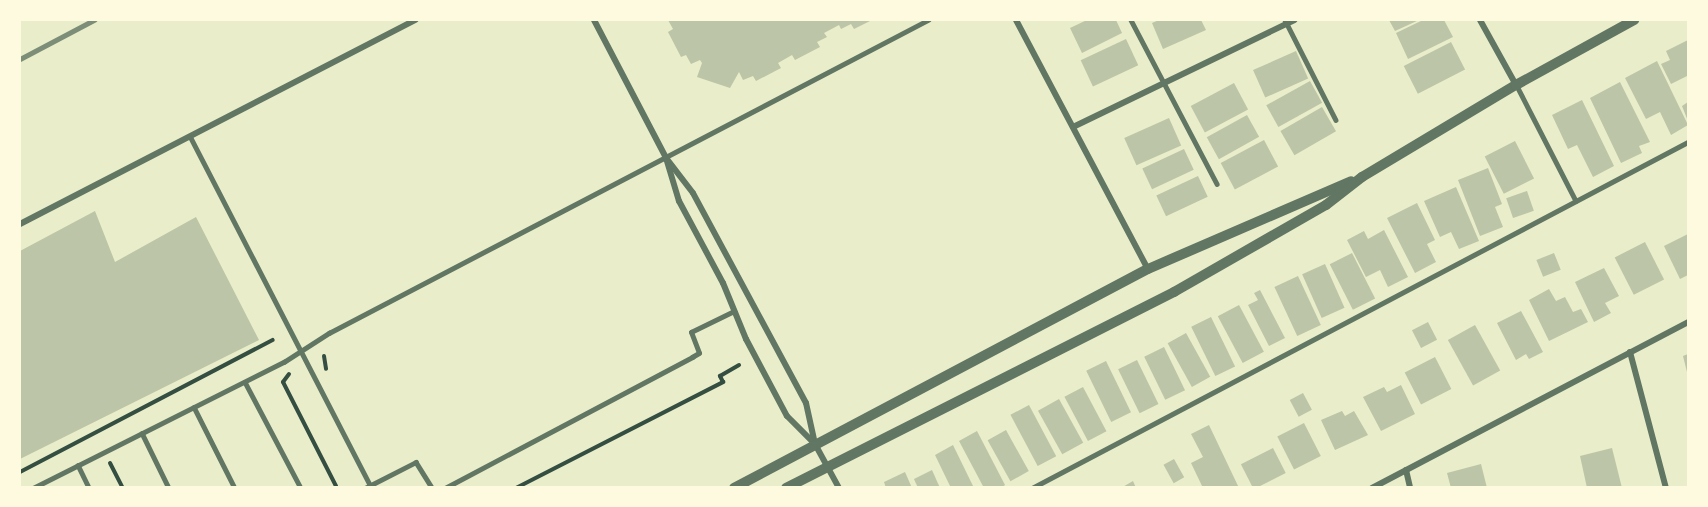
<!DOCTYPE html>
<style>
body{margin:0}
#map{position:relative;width:1708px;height:507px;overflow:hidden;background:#e9edc9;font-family:Lato,sans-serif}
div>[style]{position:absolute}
.building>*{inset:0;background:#bcc5a7;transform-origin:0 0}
.path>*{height:4px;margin:-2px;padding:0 2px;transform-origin:2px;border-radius:2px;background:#344e41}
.service>*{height:4.5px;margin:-2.25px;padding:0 2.25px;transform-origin:2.25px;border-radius:2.25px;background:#617663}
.minor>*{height:6px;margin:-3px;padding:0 3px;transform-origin:3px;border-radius:3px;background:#617663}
.tertiary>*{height:10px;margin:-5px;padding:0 5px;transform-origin:5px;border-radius:5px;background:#617663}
.rail>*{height:4.5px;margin:-2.25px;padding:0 2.25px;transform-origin:2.25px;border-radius:2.25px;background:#7c8e77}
span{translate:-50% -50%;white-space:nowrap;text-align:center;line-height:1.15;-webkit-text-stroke:4.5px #fefae0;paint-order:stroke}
.frame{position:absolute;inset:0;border:21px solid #fefae0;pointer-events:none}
</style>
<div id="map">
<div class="building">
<i style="clip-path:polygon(668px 20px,872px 20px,854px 29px,851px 24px,841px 29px,839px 25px,824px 33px,827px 37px,817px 42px,820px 47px,795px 60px,792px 55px,778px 63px,781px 68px,756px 81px,753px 76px,743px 80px,739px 72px,730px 88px,697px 77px,702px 63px,700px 60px,691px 64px,686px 55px,681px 57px,668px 32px,673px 29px)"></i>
<i style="clip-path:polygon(1087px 20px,1116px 20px,1122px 33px,1082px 53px,1070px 28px)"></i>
<i style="clip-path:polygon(1159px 20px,1201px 20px,1206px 30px,1163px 49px,1152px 23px)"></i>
<i style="clip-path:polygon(1389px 20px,1419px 20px,1395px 31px)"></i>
<i style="clip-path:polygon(1423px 20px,1444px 20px,1453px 37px,1408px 59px,1396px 33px)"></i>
<i style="left:1126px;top:39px;width:29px;height:50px;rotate:65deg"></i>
<i style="clip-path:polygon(1688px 40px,1688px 80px,1687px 76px,1671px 84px,1661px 64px,1670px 60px,1666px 51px)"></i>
<i style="left:1451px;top:42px;width:31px;height:53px;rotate:63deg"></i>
<i style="left:1296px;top:51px;width:30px;height:47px;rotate:66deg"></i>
<i style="clip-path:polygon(1657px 61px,1688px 125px,1671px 135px,1660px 112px,1646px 119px,1625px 78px)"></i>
<i style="left:1310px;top:81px;width:25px;height:50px;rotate:61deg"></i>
<i style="clip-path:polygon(1620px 82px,1650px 142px,1639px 146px,1642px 153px,1621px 163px,1590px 98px)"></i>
<i style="left:1234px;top:83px;width:30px;height:49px;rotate:62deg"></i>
<i style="clip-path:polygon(1582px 100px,1614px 166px,1593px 177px,1577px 145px,1568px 149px,1552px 115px)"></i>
<i style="clip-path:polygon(1688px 102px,1688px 121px,1682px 106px)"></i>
<i style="left:1322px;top:107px;width:28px;height:48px;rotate:60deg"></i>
<i style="left:1247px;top:115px;width:25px;height:46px;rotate:61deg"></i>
<i style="left:1169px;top:118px;width:30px;height:49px;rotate:66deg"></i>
<i style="left:1264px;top:140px;width:30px;height:49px;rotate:62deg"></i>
<i style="left:1515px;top:141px;width:42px;height:34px;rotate:63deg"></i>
<i style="left:1184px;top:149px;width:23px;height:46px;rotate:65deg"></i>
<i style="clip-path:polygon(1488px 168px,1502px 204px,1495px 207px,1503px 227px,1480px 236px,1458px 180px)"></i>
<i style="left:1198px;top:176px;width:23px;height:46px;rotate:65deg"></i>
<i style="clip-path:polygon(1456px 187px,1479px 241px,1459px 249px,1451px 232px,1440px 237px,1424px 201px)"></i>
<i style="left:1527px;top:191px;width:21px;height:22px;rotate:71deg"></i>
<i style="clip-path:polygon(1417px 203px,1435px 240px,1427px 244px,1436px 262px,1415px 273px,1387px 218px)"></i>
<i style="clip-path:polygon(95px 211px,115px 262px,196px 217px,259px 340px,20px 459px,20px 251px)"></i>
<i style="clip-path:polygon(1384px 230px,1408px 277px,1388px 287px,1380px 270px,1366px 277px,1347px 240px,1364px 231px,1368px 239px)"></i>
<i style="clip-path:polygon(1688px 234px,1688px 275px,1680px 279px,1664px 246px)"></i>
<i style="left:1645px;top:242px;width:42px;height:34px;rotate:63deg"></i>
<i style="left:1352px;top:253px;width:51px;height:25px;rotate:63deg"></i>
<i style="left:1554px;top:253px;width:18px;height:19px;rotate:68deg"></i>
<i style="left:1325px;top:264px;width:48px;height:25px;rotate:66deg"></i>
<i style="clip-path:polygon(1604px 268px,1619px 296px,1605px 303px,1611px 313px,1594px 322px,1575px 282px)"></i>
<i style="left:1298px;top:276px;width:54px;height:26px;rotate:65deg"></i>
<i style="clip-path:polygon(1549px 289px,1556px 301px,1565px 297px,1573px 312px,1581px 309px,1588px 322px,1549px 341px,1529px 300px)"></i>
<i style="clip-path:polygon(1260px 290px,1285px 338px,1269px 346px,1248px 305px,1258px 300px,1254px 293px)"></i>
<i style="left:1239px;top:305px;width:53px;height:24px;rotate:62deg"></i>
<i style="clip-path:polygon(1521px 311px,1543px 352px,1529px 359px,1526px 354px,1516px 360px,1497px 323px)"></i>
<i style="left:1211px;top:317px;width:55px;height:22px;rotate:64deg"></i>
<i style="left:1428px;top:322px;width:20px;height:18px;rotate:63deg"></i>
<i style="left:1475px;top:325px;width:52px;height:31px;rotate:61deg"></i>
<i style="left:1186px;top:333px;width:50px;height:21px;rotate:61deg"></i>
<i style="left:1164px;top:347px;width:48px;height:22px;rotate:64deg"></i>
<i style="clip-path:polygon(1688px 354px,1688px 376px,1683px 356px)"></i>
<i style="left:1435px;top:357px;width:36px;height:34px;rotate:63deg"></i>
<i style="left:1137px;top:360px;width:49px;height:21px;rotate:64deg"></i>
<i style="left:1106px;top:361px;width:57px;height:22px;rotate:64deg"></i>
<i style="clip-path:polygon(1401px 385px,1415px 414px,1381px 431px,1363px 397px,1384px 387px,1387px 392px)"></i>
<i style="left:1083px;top:387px;width:50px;height:21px;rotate:62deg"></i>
<i style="left:1303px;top:393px;width:19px;height:15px;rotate:62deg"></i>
<i style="left:1059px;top:399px;width:50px;height:24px;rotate:61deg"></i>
<i style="left:1029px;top:405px;width:58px;height:21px;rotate:62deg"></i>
<i style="clip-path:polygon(1342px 411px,1345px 416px,1354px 411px,1368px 435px,1335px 450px,1321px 420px)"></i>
<i style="left:1304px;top:423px;width:37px;height:30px;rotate:63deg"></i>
<i style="clip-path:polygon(1209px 425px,1239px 488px,1203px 488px,1191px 463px,1203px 457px,1191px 434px)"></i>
<i style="left:1006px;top:430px;width:47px;height:21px;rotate:61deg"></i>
<i style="clip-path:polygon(977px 431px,1005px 485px,1001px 488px,984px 488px,959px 441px)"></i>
<i style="clip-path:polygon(953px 445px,974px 488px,951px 488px,935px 455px)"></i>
<i style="left:1273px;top:448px;width:28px;height:36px;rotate:63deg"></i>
<i style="clip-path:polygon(1612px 448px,1622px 488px,1587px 488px,1580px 456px)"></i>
<i style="left:1174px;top:459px;width:21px;height:12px;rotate:61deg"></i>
<i style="clip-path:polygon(1481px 464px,1487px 488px,1451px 488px,1447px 473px)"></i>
<i style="clip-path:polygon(932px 470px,940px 488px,918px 488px,914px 479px)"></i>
<i style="clip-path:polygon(905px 472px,912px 488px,886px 488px,884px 482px)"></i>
<i style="clip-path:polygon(1133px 481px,1136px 488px,1121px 488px)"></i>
</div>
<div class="path">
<i style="left:324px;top:356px;width:13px;rotate:81deg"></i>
<i style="left:289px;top:374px;width:10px;rotate:127deg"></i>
<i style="left:283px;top:382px;width:117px;rotate:63deg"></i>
<i style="left:110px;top:463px;width:28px;rotate:63deg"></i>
<i style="left:20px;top:472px;width:285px;rotate:-27.6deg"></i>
<i style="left:516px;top:488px;width:233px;rotate:-27.1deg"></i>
<i style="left:723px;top:382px;width:7px;rotate:-117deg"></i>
<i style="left:720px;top:376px;width:22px;rotate:-30deg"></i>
</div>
<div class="service">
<i style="left:1131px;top:20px;width:185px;rotate:62.3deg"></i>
<i style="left:1285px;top:20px;width:112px;rotate:63deg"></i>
<i style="left:1517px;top:86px;width:129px;rotate:62.8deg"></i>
<i style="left:190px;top:136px;width:396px;rotate:62.7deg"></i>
<i style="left:245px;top:382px;width:120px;rotate:62.2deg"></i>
<i style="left:194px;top:407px;width:91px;rotate:63.2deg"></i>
<i style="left:142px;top:433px;width:61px;rotate:63.9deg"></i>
<i style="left:78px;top:465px;width:25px;rotate:64deg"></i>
<i style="left:33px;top:488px;width:281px;rotate:-26.7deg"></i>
<i style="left:284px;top:362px;width:54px;rotate:-32.8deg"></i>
<i style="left:329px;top:333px;width:676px;rotate:-27.59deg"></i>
<i style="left:365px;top:488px;width:57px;rotate:-27deg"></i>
<i style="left:416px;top:462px;width:31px;rotate:58deg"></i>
<i style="left:445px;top:488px;width:280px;rotate:-27.9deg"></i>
<i style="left:692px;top:357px;width:8px;rotate:-30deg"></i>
<i style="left:699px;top:353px;width:22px;rotate:-111deg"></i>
<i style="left:691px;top:332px;width:48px;rotate:-26deg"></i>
<i style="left:1032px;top:488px;width:742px;rotate:-27.81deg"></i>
</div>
<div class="minor">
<i style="left:594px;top:20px;width:156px;rotate:62.4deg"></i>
<i style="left:1016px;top:20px;width:282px;rotate:62.1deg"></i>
<i style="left:1480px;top:20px;width:74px;rotate:61deg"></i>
<i style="left:1073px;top:127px;width:246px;rotate:-25.8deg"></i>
<i style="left:20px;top:224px;width:445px;rotate:-27.3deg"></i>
<i style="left:1630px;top:352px;width:141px;rotate:75.2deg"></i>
<i style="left:815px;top:444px;width:42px;rotate:-102.4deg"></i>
<i style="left:806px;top:403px;width:238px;rotate:-118.3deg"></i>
<i style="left:693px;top:193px;width:44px;rotate:-127.6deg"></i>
<i style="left:666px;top:158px;width:45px;rotate:73.2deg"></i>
<i style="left:679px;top:201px;width:93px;rotate:61.8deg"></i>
<i style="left:723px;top:283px;width:61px;rotate:67.7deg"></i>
<i style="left:746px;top:339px;width:87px;rotate:62deg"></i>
<i style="left:787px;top:416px;width:40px;rotate:45deg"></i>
<i style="left:815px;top:444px;width:50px;rotate:61.4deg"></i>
<i style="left:1406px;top:470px;width:18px;rotate:77deg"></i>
<i style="left:1372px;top:488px;width:357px;rotate:-27.7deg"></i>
</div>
<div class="tertiary">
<i style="left:734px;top:488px;width:468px;rotate:-27.9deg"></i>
<i style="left:1148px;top:269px;width:221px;rotate:-23.4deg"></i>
<i style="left:786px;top:488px;width:435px;rotate:-26.8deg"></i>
<i style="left:1174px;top:292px;width:175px;rotate:-29.8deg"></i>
<i style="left:1326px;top:205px;width:46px;rotate:-37.9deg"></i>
<i style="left:1362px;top:177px;width:179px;rotate:-30.9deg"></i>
<i style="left:1516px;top:85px;width:135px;rotate:-28.8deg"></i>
</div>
<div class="rail">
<i style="left:20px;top:59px;width:84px;rotate:-27.8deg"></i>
</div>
<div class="frame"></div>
</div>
